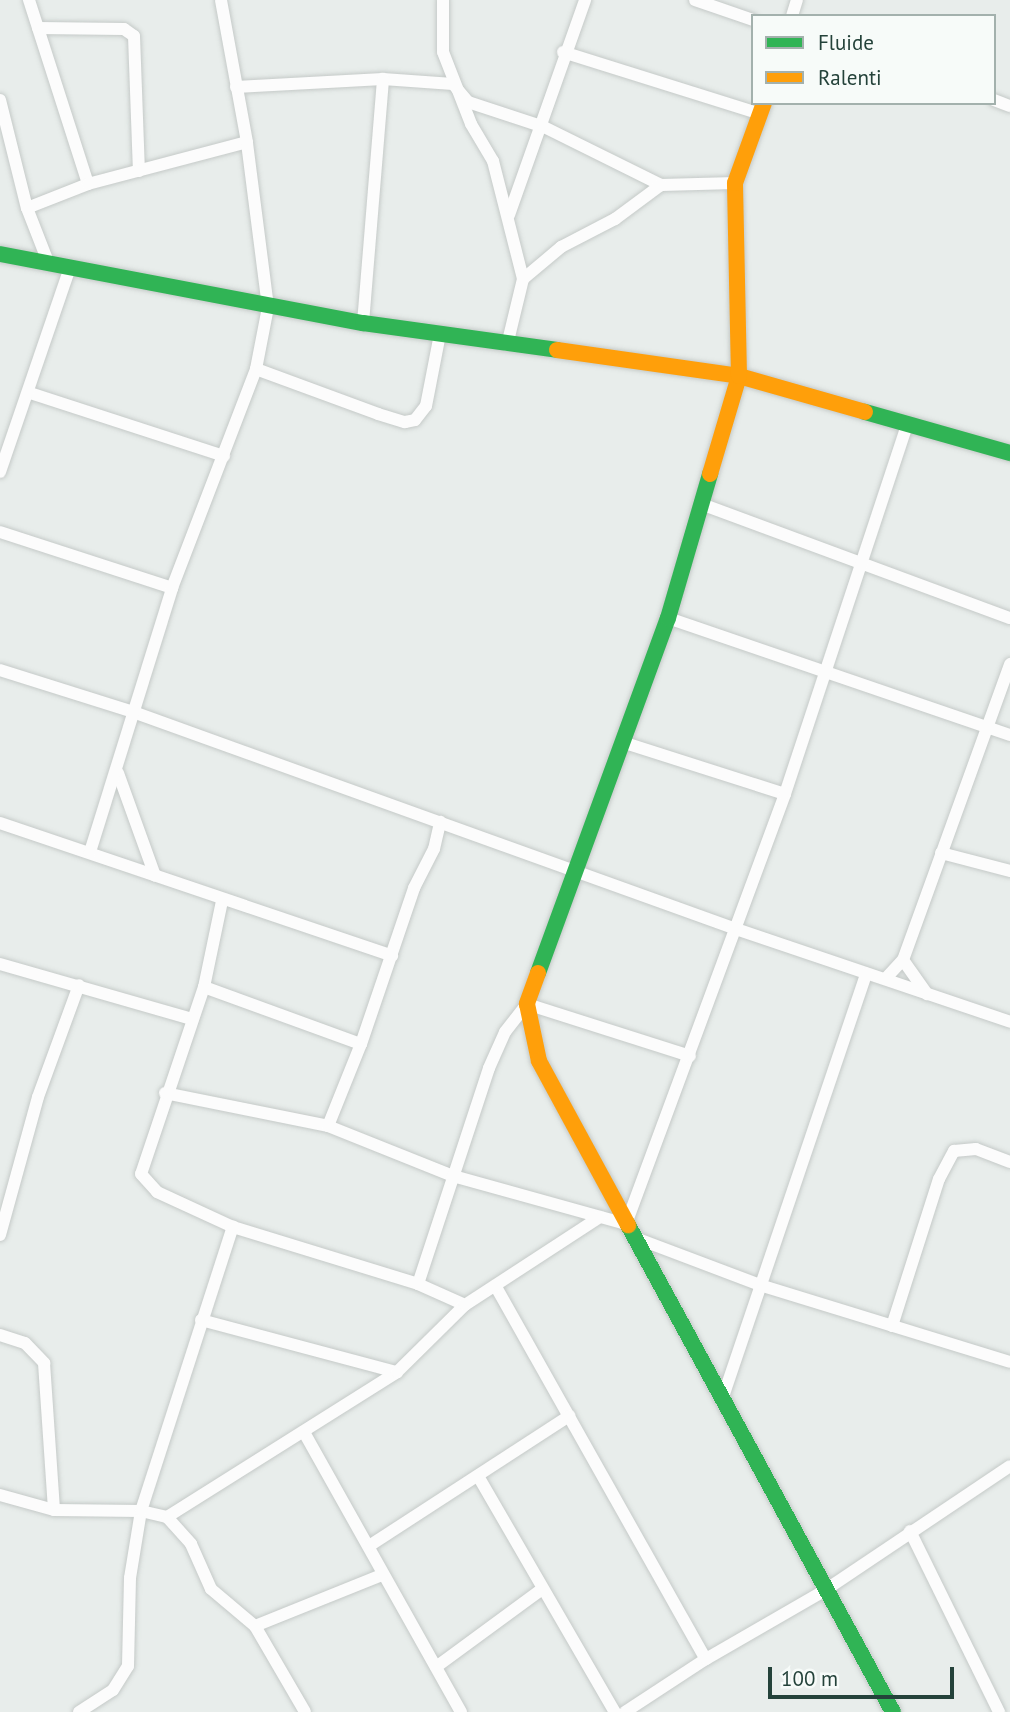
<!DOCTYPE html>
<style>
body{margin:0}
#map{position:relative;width:1010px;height:1712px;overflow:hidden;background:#e8edeb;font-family:"PT Sans",sans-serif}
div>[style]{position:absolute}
.roads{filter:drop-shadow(0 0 2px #c5cac8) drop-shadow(0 0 2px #c5cac8)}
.street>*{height:12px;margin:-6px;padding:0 6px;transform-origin:6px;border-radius:6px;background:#fcfcfc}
.fast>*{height:16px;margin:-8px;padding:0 8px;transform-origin:8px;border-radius:8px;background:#30b455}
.slow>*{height:16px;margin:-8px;padding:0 8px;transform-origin:8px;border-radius:8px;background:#ff9f0a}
span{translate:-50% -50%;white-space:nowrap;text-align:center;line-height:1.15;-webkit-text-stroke:7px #f7fbf9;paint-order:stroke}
.legend{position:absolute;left:751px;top:14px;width:245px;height:91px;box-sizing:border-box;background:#f7fbf9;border:2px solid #a3b1ad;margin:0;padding:9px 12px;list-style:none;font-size:21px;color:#24423a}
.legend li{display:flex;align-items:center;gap:14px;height:35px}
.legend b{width:35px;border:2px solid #a3b1ad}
.scale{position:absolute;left:768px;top:1667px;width:186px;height:32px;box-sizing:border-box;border:4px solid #24423a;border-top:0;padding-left:9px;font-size:21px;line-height:24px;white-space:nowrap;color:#24423a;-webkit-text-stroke:5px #f7fbf9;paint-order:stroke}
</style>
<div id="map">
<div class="roads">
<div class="street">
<i style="left:29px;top:0;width:193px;rotate:72.2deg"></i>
<i style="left:443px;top:0;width:52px;rotate:90deg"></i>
<i style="left:443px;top:52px;width:77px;rotate:68.7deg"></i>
<i style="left:471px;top:124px;width:43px;rotate:59.3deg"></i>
<i style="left:493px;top:161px;width:122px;rotate:75.7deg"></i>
<i style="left:523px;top:279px;width:68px;rotate:103.6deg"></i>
<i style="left:695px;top:0;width:61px;rotate:19deg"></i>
<i style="left:792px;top:16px;width:17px;rotate:-73deg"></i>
<i style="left:38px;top:28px;width:86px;rotate:0.7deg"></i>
<i style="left:124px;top:29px;width:12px;rotate:35deg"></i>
<i style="left:134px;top:36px;width:135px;rotate:87.9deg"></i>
<i style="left:563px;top:52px;width:207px;rotate:17.4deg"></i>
<i style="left:236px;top:87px;width:147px;rotate:-3.1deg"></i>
<i style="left:383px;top:79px;width:70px;rotate:4.1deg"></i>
<i style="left:453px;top:84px;width:23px;rotate:50deg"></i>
<i style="left:468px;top:102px;width:80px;rotate:18.2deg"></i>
<i style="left:544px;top:127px;width:131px;rotate:26.4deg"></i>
<i style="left:661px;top:185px;width:74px;rotate:-1.5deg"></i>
<i style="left:0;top:100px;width:111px;rotate:76deg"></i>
<i style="left:27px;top:208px;width:58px;rotate:68.7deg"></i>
<i style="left:994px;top:100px;width:17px;rotate:21deg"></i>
<i style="left:27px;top:208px;width:66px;rotate:-21.5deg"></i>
<i style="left:88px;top:184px;width:164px;rotate:-14.8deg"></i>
<i style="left:509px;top:215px;width:228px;rotate:-70.5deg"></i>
<i style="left:523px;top:279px;width:50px;rotate:-40.1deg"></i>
<i style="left:561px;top:247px;width:61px;rotate:-27.4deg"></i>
<i style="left:615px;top:219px;width:57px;rotate:-36.5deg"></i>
<i style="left:363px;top:323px;width:245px;rotate:-85.3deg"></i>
<i style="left:256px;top:369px;width:130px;rotate:20.2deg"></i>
<i style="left:378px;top:414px;width:28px;rotate:17deg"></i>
<i style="left:405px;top:422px;width:10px;rotate:-11deg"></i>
<i style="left:415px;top:420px;width:18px;rotate:-52deg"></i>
<i style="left:426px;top:406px;width:73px;rotate:-79deg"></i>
<i style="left:30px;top:393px;width:204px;rotate:18deg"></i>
<i style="left:0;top:472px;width:213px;rotate:-71.1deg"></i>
<i style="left:704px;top:505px;width:326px;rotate:20.3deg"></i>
<i style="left:0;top:532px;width:181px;rotate:18deg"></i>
<i style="left:668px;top:618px;width:361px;rotate:18.9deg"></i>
<i style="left:0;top:670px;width:143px;rotate:17.5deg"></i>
<i style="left:136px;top:713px;width:638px;rotate:19.8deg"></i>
<i style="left:736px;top:929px;width:289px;rotate:18.7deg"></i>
<i style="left:622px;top:742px;width:171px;rotate:17.7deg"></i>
<i style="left:118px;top:773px;width:109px;rotate:70.2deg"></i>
<i style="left:0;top:823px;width:414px;rotate:18.7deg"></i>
<i style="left:90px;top:852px;width:276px;rotate:-72.7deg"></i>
<i style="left:172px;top:588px;width:235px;rotate:-69deg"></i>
<i style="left:256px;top:369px;width:63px;rotate:-79deg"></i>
<i style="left:268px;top:307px;width:166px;rotate:-97.3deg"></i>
<i style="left:247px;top:142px;width:144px;rotate:-100.4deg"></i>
<i style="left:941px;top:853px;width:71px;rotate:14.6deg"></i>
<i style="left:222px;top:901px;width:88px;rotate:101.8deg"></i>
<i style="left:204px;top:987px;width:197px;rotate:108.6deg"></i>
<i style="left:141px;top:1174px;width:24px;rotate:48deg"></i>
<i style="left:157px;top:1192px;width:84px;rotate:24.7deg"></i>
<i style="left:233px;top:1227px;width:194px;rotate:17.1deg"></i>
<i style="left:418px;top:1284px;width:51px;rotate:24.1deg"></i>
<i style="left:903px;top:960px;width:42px;rotate:54.8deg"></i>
<i style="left:0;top:964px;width:200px;rotate:16deg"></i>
<i style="left:887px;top:977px;width:23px;rotate:-47deg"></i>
<i style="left:903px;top:960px;width:315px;rotate:-70.1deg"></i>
<i style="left:204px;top:987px;width:167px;rotate:20deg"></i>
<i style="left:165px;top:1093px;width:166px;rotate:11.4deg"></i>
<i style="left:328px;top:1126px;width:135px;rotate:21.8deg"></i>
<i style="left:453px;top:1176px;width:180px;rotate:15.5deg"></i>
<i style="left:626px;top:1224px;width:458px;rotate:-69.7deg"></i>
<i style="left:785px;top:794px;width:391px;rotate:-71.7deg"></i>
<i style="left:328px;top:1126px;width:88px;rotate:-68.1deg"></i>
<i style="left:361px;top:1044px;width:165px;rotate:-71.2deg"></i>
<i style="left:414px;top:888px;width:44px;rotate:-62.9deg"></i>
<i style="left:434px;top:849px;width:28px;rotate:-77deg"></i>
<i style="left:0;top:1235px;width:143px;rotate:-74.6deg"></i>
<i style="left:38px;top:1097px;width:119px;rotate:-69.9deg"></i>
<i style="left:633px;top:1237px;width:139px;rotate:20.7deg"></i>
<i style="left:763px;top:1286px;width:258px;rotate:17.1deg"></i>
<i style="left:418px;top:1284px;width:227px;rotate:-71.8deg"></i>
<i style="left:489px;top:1068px;width:39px;rotate:-66deg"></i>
<i style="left:505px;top:1032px;width:36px;rotate:-52deg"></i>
<i style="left:527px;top:1004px;width:171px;rotate:17.7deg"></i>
<i style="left:496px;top:1287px;width:427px;rotate:60.6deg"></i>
<i style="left:201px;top:1320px;width:203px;rotate:14.9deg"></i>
<i style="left:892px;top:1326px;width:154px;rotate:-72.3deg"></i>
<i style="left:939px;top:1179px;width:32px;rotate:-62deg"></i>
<i style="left:954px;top:1151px;width:22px;rotate:-5deg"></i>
<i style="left:976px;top:1149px;width:36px;rotate:21deg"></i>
<i style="left:0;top:1335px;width:26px;rotate:18deg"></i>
<i style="left:25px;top:1343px;width:28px;rotate:46deg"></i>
<i style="left:44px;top:1363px;width:147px;rotate:86.1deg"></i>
<i style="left:723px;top:1397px;width:447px;rotate:-71.3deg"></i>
<i style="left:305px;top:1434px;width:319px;rotate:60.7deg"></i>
<i style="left:478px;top:1476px;width:273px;rotate:59.9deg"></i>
<i style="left:0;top:1495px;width:56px;rotate:15.5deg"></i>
<i style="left:54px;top:1510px;width:87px;rotate:0.7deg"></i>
<i style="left:141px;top:1511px;width:27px;rotate:13deg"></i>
<i style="left:167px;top:1517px;width:272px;rotate:-32.2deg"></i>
<i style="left:397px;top:1372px;width:95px;rotate:-44.6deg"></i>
<i style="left:465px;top:1305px;width:161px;rotate:-33.1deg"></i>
<i style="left:167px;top:1517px;width:36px;rotate:48deg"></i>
<i style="left:191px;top:1544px;width:49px;rotate:66deg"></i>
<i style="left:211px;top:1589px;width:57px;rotate:40.1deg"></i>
<i style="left:255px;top:1626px;width:99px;rotate:59.8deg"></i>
<i style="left:910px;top:1531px;width:202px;rotate:63.8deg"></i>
<i style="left:369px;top:1546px;width:239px;rotate:-33deg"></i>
<i style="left:255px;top:1626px;width:137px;rotate:-21.9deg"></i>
<i style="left:436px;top:1667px;width:132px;rotate:-36.3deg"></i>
<i style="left:79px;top:1712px;width:40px;rotate:-32.9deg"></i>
<i style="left:113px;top:1690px;width:28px;rotate:-58deg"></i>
<i style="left:128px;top:1666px;width:88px;rotate:-88.7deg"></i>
<i style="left:130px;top:1578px;width:68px;rotate:-80.7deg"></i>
<i style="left:141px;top:1511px;width:299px;rotate:-72.1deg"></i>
<i style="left:625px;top:1712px;width:97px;rotate:-33.2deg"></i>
<i style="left:706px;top:1659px;width:140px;rotate:-30deg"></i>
<i style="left:827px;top:1589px;width:220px;rotate:-33.9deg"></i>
</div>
<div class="fast">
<i style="left:0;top:254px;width:369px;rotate:10.8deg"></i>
<i style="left:363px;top:323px;width:196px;rotate:7.9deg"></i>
<i style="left:865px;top:412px;width:151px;rotate:15.8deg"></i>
<i style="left:538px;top:973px;width:378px;rotate:-69.9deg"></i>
<i style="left:668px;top:618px;width:150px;rotate:-73.7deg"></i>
<i style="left:628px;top:1225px;width:554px;rotate:61.45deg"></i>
</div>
<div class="slow">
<i style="left:557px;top:350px;width:184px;rotate:8.1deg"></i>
<i style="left:739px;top:376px;width:131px;rotate:15.9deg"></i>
<i style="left:710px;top:474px;width:102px;rotate:-73.5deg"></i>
<i style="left:739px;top:376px;width:193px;rotate:-91.2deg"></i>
<i style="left:735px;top:183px;width:85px;rotate:-70.1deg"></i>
<i style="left:538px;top:973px;width:33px;rotate:110deg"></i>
<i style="left:527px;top:1004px;width:58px;rotate:78.1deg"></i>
<i style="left:539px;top:1061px;width:187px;rotate:61.5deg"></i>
</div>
</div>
<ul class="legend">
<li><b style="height:9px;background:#30b455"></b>Fluide</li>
<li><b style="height:9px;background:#ff9f0a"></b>Ralenti</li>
</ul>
<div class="scale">100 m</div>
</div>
